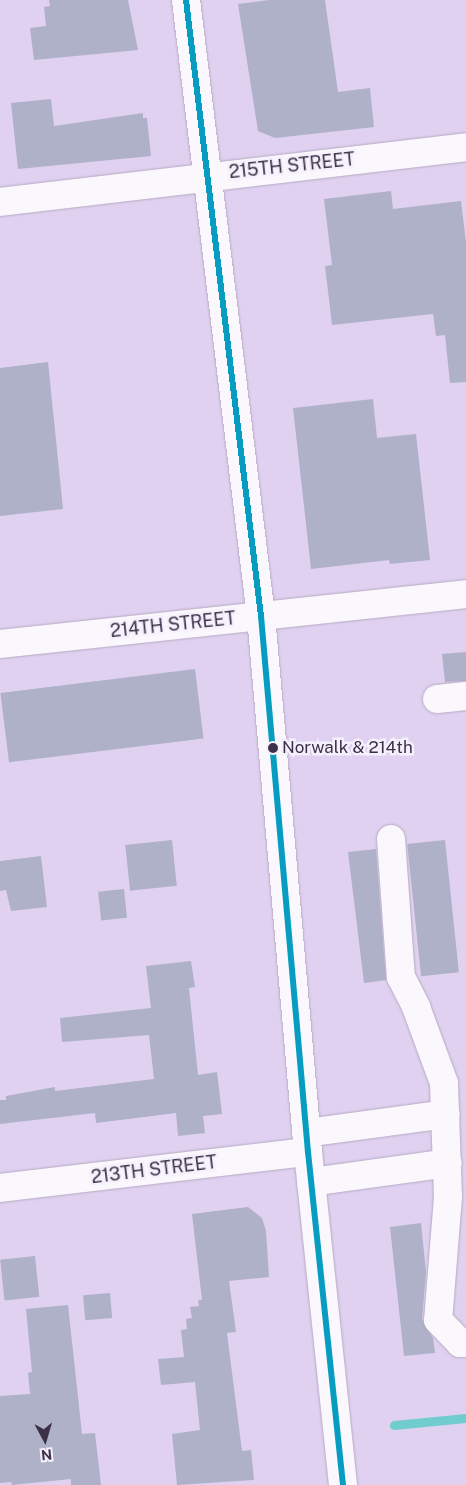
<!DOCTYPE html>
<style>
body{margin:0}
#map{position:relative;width:466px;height:1485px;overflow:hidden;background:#e0d1f1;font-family:"Public Sans",sans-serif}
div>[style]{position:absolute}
.stream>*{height:9px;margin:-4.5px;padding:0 4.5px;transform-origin:4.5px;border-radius:4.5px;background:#71cdcd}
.building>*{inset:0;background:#aeb1c8;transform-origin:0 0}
.roads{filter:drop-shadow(0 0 1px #b6aac2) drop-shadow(0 0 1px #b6aac2)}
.minor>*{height:28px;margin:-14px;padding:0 14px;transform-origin:14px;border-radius:14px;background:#faf8fd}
.secondary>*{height:28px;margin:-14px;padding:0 14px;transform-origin:14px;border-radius:14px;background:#faf8fd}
.bus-1>*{height:6px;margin:-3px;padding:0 3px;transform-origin:3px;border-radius:3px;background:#069dc1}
.dots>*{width:14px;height:14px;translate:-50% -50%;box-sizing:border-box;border:2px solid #f5f0fc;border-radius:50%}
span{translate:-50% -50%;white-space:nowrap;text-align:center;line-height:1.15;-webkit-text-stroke:5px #f5f0fc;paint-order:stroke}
.bus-label{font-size:17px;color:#3c3148}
.left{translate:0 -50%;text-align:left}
.street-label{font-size:18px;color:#3c3148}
.north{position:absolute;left:20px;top:1415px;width:50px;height:50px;-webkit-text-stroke:4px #f5f0fc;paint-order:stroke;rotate:174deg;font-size:14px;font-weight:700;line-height:20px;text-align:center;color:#3c3148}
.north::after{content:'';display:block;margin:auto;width:18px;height:22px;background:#3c3148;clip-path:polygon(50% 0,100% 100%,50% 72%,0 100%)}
</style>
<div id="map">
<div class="stream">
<i style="left:394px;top:1425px;width:72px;rotate:-5.6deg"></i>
</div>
<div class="building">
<i style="clip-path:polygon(49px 0,128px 0,138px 50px,34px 60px,30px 28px,46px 26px,44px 7px,50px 6px)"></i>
<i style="clip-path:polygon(269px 0,325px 0,338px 92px,370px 88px,374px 127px,275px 138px,258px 131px,238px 4px)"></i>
<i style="clip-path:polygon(51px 99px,54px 126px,143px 113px,143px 118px,147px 118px,151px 156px,18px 169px,11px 103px)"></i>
<i style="clip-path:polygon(391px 191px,393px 209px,461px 201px,466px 242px,466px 382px,450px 383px,445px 335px,436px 336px,433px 314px,332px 325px,325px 266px,332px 265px,324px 199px)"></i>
<i style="clip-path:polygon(48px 362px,63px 509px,0 516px,0 368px)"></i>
<i style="clip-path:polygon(373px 399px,377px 438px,416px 434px,430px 560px,390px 564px,389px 560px,311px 569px,293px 408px)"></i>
<i style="clip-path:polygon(466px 652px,466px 681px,445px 682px,442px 654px)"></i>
<i style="left:195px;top:669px;width:70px;height:196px;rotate:83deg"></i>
<i style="left:172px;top:840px;width:46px;height:47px;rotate:84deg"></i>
<i style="left:445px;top:840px;width:133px;height:38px;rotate:84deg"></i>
<i style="clip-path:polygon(376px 849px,386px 980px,364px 983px,348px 852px)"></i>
<i style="clip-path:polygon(41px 856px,47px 907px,11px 911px,6px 890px,0 891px,0 861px)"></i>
<i style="left:124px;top:889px;width:29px;height:26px;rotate:84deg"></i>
<i style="clip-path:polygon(191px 961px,195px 987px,189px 988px,198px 1075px,217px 1072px,222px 1114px,203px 1116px,205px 1133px,178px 1136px,176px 1113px,96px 1123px,95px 1113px,0 1124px,0 1100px,6px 1100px,6px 1096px,55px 1087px,55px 1091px,154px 1079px,149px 1035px,62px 1042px,60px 1018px,151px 1008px,146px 966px)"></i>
<i style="clip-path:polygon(248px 1207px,262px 1218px,266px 1231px,269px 1277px,229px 1281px,236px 1332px,227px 1333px,242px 1451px,251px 1450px,254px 1480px,177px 1485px,172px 1434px,200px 1430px,195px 1382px,161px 1385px,158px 1359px,184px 1357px,181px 1330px,187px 1329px,186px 1319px,192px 1318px,190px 1307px,199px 1306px,198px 1300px,202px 1300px,192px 1214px)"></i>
<i style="clip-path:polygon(421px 1223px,426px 1272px,422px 1319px,433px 1338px,435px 1353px,404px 1356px,390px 1227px)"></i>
<i style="left:35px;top:1256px;width:41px;height:35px;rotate:84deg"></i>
<i style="left:110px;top:1293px;width:25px;height:27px;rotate:85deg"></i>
<i style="clip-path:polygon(68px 1305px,82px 1434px,95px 1433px,101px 1485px,71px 1485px,71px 1479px,12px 1485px,11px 1482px,0 1483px,0 1396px,30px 1394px,28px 1373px,32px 1372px,26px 1309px)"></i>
</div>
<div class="roads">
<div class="minor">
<i style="left:0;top:202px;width:469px;rotate:-6.7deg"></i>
<i style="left:0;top:644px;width:469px;rotate:-6.1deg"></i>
<i style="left:437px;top:699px;width:29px;rotate:-6deg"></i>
<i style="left:391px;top:839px;width:138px;rotate:85.9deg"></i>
<i style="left:401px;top:977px;width:34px;rotate:63deg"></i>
<i style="left:416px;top:1007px;width:81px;rotate:69.8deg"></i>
<i style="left:444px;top:1083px;width:114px;rotate:88deg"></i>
<i style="left:448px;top:1197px;width:123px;rotate:94.6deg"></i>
<i style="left:438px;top:1320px;width:32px;rotate:46deg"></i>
<i style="left:460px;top:1343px;width:6px"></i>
<i style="left:306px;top:1133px;width:141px;rotate:-7.7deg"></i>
<i style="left:311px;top:1182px;width:138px;rotate:-7.9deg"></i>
<i style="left:0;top:1188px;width:310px;rotate:-6.7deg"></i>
</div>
<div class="secondary">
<i style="left:186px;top:0;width:621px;rotate:83.06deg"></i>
<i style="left:261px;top:616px;width:538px;rotate:84.99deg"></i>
<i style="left:308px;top:1152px;width:335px;rotate:84deg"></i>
</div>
</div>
<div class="bus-1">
<i style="left:186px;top:0;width:621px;rotate:83.06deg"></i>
<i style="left:261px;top:616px;width:538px;rotate:84.99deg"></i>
<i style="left:308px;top:1152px;width:335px;rotate:84deg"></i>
</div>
<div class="dots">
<i style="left:273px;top:748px;background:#3c3148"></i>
</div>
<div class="bus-label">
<span class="left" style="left:282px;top:748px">Norwalk &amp; 214th</span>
</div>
<div class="street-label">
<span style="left:292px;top:166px;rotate:-6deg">215TH STREET</span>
<span style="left:173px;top:625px;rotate:-6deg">214TH STREET</span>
<span style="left:154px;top:1170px;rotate:-7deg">213TH STREET</span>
</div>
<div class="north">N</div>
</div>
